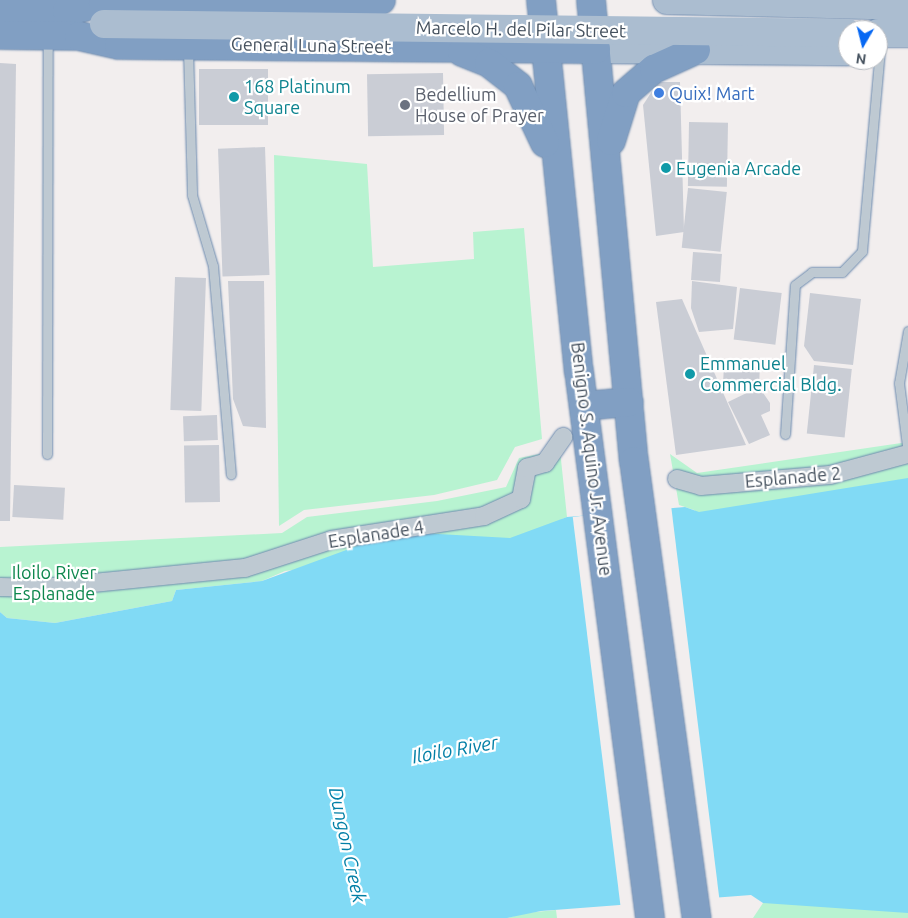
<!DOCTYPE html>
<style>
body{margin:0}
#map{position:relative;width:908px;height:918px;overflow:hidden;background:#f2eeee;font-family:Ubuntu,sans-serif}
div>[style]{position:absolute}
.green>*{inset:0;background:#b8f3d1}
.water>*{inset:0;background:#81daf5}
.pier>*{inset:0;background:#f2eeee;transform-origin:0 0}
.building>*{inset:0;background:#cacdd5;transform-origin:0 0}
.roads{filter:drop-shadow(0 0 1px #6c8aae) drop-shadow(0 0 1px #6c8aae)}
.lane>*{height:9px;margin:-4.5px;padding:0 4.5px;transform-origin:4.5px;border-radius:4.5px;background:#bec9d2}
.street>*{height:18px;margin:-9px;padding:0 9px;transform-origin:9px;border-radius:9px;background:#bec9d2}
.primary>*{height:28px;margin:-14px;padding:0 14px;transform-origin:14px;border-radius:14px;background:#abbdd0}
.highway>*{height:28px;margin:-14px;padding:0 14px;transform-origin:14px;border-radius:14px;background:#819fc3}
.primary-bridge>*{height:28px;margin:-14px;padding:0 14px;transform-origin:14px;border-radius:14px;background:#abbdd0}
.dots>*{width:14px;height:14px;translate:-50% -50%;box-sizing:border-box;border:2px solid #fff;border-radius:50%}
span{translate:-50% -50%;white-space:nowrap;text-align:center;line-height:1.15;-webkit-text-stroke:4.5px #fff;paint-order:stroke}
.street-label{font-size:18px;color:#45515e}
.culture-label{font-size:18px;color:#0d838f}
.left{translate:0 -50%;text-align:left}
.shop-label{font-size:18px;color:#366cbe}
.worship-label{font-size:18px;color:#5b616d}
.park-label{font-size:18px;color:#0e874e}
.water-label{font-size:19px;color:#027fa6;font-style:italic}
.north{position:absolute;left:838px;top:20px;width:50px;height:50px;box-sizing:border-box;background:#fff;border:1px solid #b5b9bf;border-radius:50%;rotate:188deg;font-size:14px;font-weight:700;line-height:20px;text-align:center;color:#45515e}
.north::after{content:'';display:block;margin:auto;width:18px;height:22px;background:#0768f3;clip-path:polygon(50% 0,100% 100%,50% 72%,0 100%)}
</style>
<div id="map">
<div class="green">
<i style="clip-path:polygon(274px 155px,367px 164px,373px 267px,474px 259px,473px 232px,524px 228px,542px 439px,515px 447px,497px 480px,434px 495px,304px 510px,279px 526px)"></i>
<i style="clip-path:polygon(908px 442px,908px 508px,716px 530px,694px 510px,679px 505px,670px 454px,697px 473px)"></i>
<i style="clip-path:polygon(560px 450px,567px 517px,562px 519px,562px 536px,285px 571px,262px 581px,176px 590px,172px 601px,55px 623px,7px 618px,0 612px,0 547px,282px 533px,307px 517px,437px 501px,506px 487px,519px 458px)"></i>
<i style="clip-path:polygon(908px 894px,908px 918px,753px 918px,763px 903px)"></i>
<i style="clip-path:polygon(556px 910px,557px 918px,507px 918px,525px 913px)"></i>
</div>
<div class="water">
<i style="clip-path:polygon(908px 478px,908px 913px,763px 903px,751px 895px,541px 911px,507px 918px,0 918px,0 612px,7px 618px,55px 623px,172px 601px,176px 590px,262px 581px,379px 538px,420px 533px,510px 538px,567px 517px,685px 507px,699px 512px)"></i>
</div>
<div class="pier">
<i style="left:671px;top:505px;width:398px;height:99px;rotate:83deg"></i>
</div>
<div class="building">
<i style="clip-path:polygon(0 63px,16px 64px,10px 521px,0 521px)"></i>
<i style="left:199px;top:69px;width:69px;height:56px"></i>
<i style="left:443px;top:73px;width:62px;height:76px;rotate:89deg"></i>
<i style="clip-path:polygon(658px 82px,680px 82px,684px 232px,656px 236px,643px 105px)"></i>
<i style="left:689px;top:122px;width:39px;height:64px;rotate:1deg"></i>
<i style="left:265px;top:147px;width:128px;height:47px;rotate:88deg"></i>
<i style="left:688px;top:188px;width:39px;height:60px;rotate:6deg"></i>
<i style="left:693px;top:252px;width:29px;height:28px;rotate:4deg"></i>
<i style="left:175px;top:277px;width:31px;height:133px;rotate:2deg"></i>
<i style="clip-path:polygon(228px 281px,264px 281px,266px 428px,243px 426px,233px 399px)"></i>
<i style="clip-path:polygon(692px 281px,737px 287px,733px 329px,699px 332px,691px 308px)"></i>
<i style="left:740px;top:288px;width:42px;height:52px;rotate:7deg"></i>
<i style="clip-path:polygon(810px 293px,861px 299px,853px 365px,814px 361px,804px 346px)"></i>
<i style="clip-path:polygon(682px 299px,746px 445px,676px 455px,656px 302px)"></i>
<i style="left:724px;top:365px;width:36px;height:20px;rotate:3deg"></i>
<i style="left:814px;top:365px;width:38px;height:69px;rotate:6deg"></i>
<i style="clip-path:polygon(759px 387px,770px 403px,770px 411px,761px 415px,770px 435px,749px 444px,728px 402px)"></i>
<i style="left:217px;top:415px;width:25px;height:34px;rotate:88deg"></i>
<i style="left:219px;top:445px;width:57px;height:35px;rotate:89deg"></i>
<i style="left:14px;top:485px;width:51px;height:32px;rotate:3deg"></i>
</div>
<div class="roads">
<div class="lane">
<i style="left:188px;top:49px;width:146px;rotate:88.4deg"></i>
<i style="left:192px;top:195px;width:74px;rotate:73.5deg"></i>
<i style="left:213px;top:266px;width:209px;rotate:85.1deg"></i>
<i style="left:908px;top:331px;width:53px;rotate:99.8deg"></i>
<i style="left:899px;top:383px;width:71px;rotate:82.7deg"></i>
<i style="left:785px;top:434px;width:149px;rotate:-86.2deg"></i>
<i style="left:795px;top:285px;width:21px;rotate:-37deg"></i>
<i style="left:812px;top:272px;width:30px"></i>
<i style="left:842px;top:272px;width:29px;rotate:-46deg"></i>
<i style="left:862px;top:251px;width:201px;rotate:-84.9deg"></i>
<i style="left:47px;top:454px;width:416px;rotate:-89.9deg"></i>
</div>
<div class="street">
<i style="left:677px;top:479px;width:25px;rotate:16deg"></i>
<i style="left:701px;top:486px;width:129px;rotate:-4.9deg"></i>
<i style="left:830px;top:475px;width:81px;rotate:-15.1deg"></i>
<i style="left:0;top:587px;width:43px;rotate:1.3deg"></i>
<i style="left:43px;top:588px;width:203px;rotate:-5.7deg"></i>
<i style="left:245px;top:568px;width:90px;rotate:-18deg"></i>
<i style="left:331px;top:540px;width:155px;rotate:-8.9deg"></i>
<i style="left:484px;top:516px;width:41px;rotate:-24.7deg"></i>
<i style="left:521px;top:499px;width:32px;rotate:-79deg"></i>
<i style="left:527px;top:468px;width:19px;rotate:-16deg"></i>
<i style="left:545px;top:463px;width:32px;rotate:-55deg"></i>
</div>
<div class="primary">
<i style="left:667px;top:0;width:241px;rotate:1.4deg"></i>
<i style="left:878px;top:33px;width:30px"></i>
<i style="left:596px;top:49px;width:252px;rotate:0.5deg"></i>
</div>
<div class="highway">
<i style="left:541px;top:0;width:373px;rotate:84.2deg"></i>
<i style="left:579px;top:371px;width:552px;rotate:82.6deg"></i>
<i style="left:591px;top:0;width:463px;rotate:84.7deg"></i>
<i style="left:634px;top:461px;width:461px;rotate:82.2deg"></i>
<i style="left:0;top:8px;width:67px;rotate:2.6deg"></i>
<i style="left:67px;top:11px;width:37px;rotate:-13deg"></i>
<i style="left:103px;top:3px;width:278px;rotate:-0.6deg"></i>
<i style="left:0;top:35px;width:79px;rotate:0.7deg"></i>
<i style="left:79px;top:36px;width:41px;rotate:12.7deg"></i>
<i style="left:119px;top:45px;width:477px;rotate:0.5deg"></i>
<i style="left:462px;top:52px;width:29px;rotate:22deg"></i>
<i style="left:489px;top:63px;width:37px;rotate:38deg"></i>
<i style="left:518px;top:86px;width:63px;rotate:64.7deg"></i>
<i style="left:611px;top:141px;width:50px;rotate:-72.6deg"></i>
<i style="left:626px;top:93px;width:37px;rotate:-41deg"></i>
<i style="left:654px;top:69px;width:46px;rotate:-24.3deg"></i>
<i style="left:584px;top:406px;width:45px;rotate:-5.1deg"></i>
</div>
</div>
<div class="primary-bridge">
<i style="left:104px;top:24px;width:744px;rotate:0.69deg"></i>
</div>
<div class="dots">
<i style="left:659px;top:93px;background:#3f7fe0"></i>
<i style="left:234px;top:97px;background:#0f9aa8"></i>
<i style="left:405px;top:105px;background:#6b7280"></i>
<i style="left:666px;top:168px;background:#0f9aa8"></i>
<i style="left:690px;top:374px;background:#0f9aa8"></i>
</div>
<div class="street-label">
<span style="left:521px;top:29px;rotate:1deg">Marcelo H. del Pilar Street</span>
<span style="left:311px;top:45px;rotate:1deg">General Luna Street</span>
<span style="left:592px;top:459px;rotate:83deg">Benigno S. Aquino Jr. Avenue</span>
<span style="left:793px;top:477px;rotate:-5deg">Esplanade 2</span>
<span style="left:376px;top:534px;rotate:-9deg">Esplanade 4</span>
</div>
<div class="culture-label">
<span class="left" style="left:244px;top:97px">168 Platinum<br>Square</span>
<span class="left" style="left:676px;top:168px">Eugenia Arcade</span>
<span class="left" style="left:700px;top:374px">Emmanuel<br>Commercial Bldg.</span>
</div>
<div class="shop-label">
<span class="left" style="left:669px;top:93px">Quix! Mart</span>
</div>
<div class="worship-label">
<span class="left" style="left:415px;top:105px">Bedellium<br>House of Prayer</span>
</div>
<div class="park-label">
<span style="left:54px;top:583px">Iloilo River<br>Esplanade</span>
</div>
<div class="water-label">
<span style="left:455px;top:750px;rotate:-10deg">Iloilo River</span>
<span style="left:347px;top:845px;rotate:78deg">Dungon Creek</span>
</div>
<div class="north">N</div>
</div>
